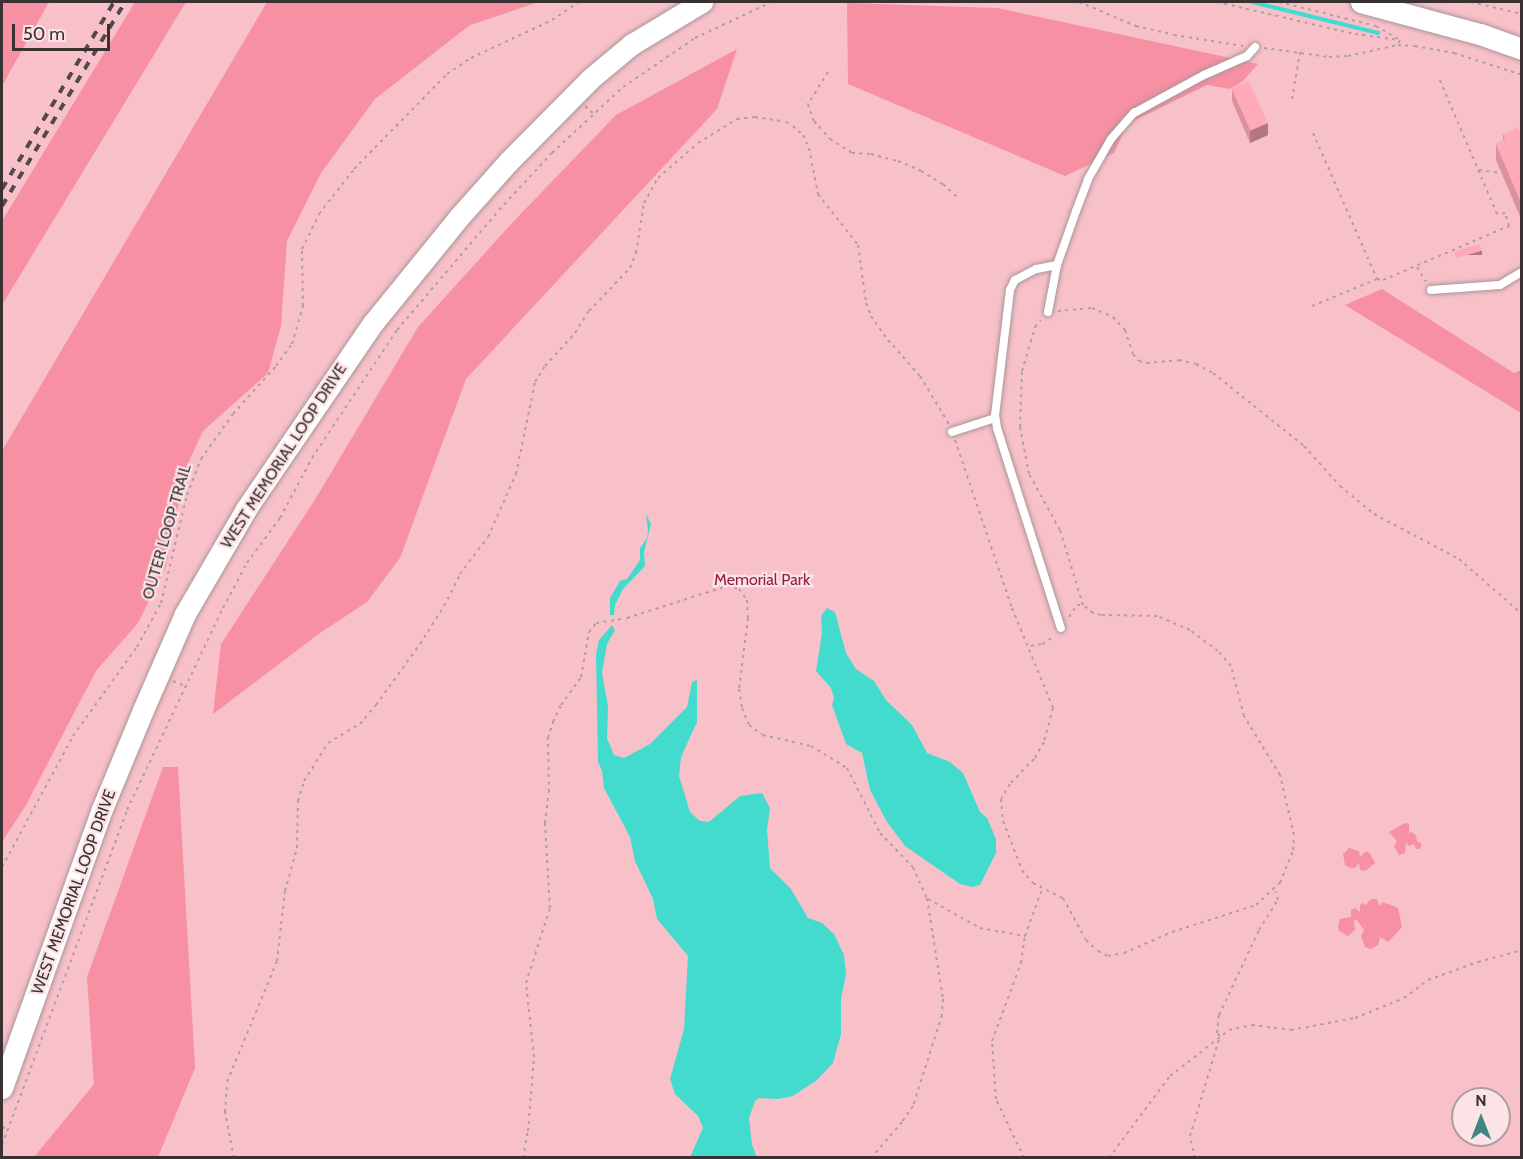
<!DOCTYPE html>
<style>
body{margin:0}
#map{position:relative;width:1523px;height:1159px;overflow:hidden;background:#fbe3e6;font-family:Cabin,sans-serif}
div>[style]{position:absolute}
.green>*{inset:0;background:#f8c1c9}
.forest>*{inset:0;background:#f690a2}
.water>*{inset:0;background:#44dbcf}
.stream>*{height:4px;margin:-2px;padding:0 2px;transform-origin:2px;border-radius:2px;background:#44dbcf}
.path>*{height:2px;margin-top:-1px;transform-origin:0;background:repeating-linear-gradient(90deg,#b19ea1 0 3px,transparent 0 7.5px)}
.roads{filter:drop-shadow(0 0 2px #ab9598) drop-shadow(0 0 2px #ab9598)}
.lane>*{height:8px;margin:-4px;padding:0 4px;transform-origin:4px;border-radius:4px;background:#fff}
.secondary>*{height:21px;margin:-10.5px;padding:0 10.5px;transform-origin:10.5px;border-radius:10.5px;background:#fff}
.rail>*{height:4px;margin-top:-2px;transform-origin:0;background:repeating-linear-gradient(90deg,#54494a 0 8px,transparent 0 16px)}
.wall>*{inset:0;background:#da929e}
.shaded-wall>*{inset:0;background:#b27781;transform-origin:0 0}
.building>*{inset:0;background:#feaab8;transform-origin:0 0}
span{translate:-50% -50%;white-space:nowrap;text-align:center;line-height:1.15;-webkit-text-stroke:4.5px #fbe3e6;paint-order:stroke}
.street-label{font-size:16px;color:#3a3132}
.park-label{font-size:16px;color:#961e42}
.frame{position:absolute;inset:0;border:3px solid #3a3132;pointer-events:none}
.north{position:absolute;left:1451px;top:1087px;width:60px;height:60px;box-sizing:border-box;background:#fbe3e6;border:2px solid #ae9c9e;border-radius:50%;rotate:0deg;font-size:16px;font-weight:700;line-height:24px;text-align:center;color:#3a3132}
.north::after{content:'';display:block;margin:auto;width:21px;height:27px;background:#3f8680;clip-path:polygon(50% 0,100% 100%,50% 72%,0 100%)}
.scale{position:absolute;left:12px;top:24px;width:98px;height:27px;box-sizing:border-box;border:3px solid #3a3132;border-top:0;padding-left:8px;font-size:18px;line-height:21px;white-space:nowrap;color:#3a3132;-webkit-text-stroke:4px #fbe3e6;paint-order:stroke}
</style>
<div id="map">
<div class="green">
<i style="clip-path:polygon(evenodd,2px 2px,1521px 2px,1521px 1157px,2px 1158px,2px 2px,1463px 1099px,1499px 1099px,1499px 1135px,1463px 1135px,1463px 1099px)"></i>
</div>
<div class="forest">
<i style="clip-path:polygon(2px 2px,49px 2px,2px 86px)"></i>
<i style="clip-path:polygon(135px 2px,186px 2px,2px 305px,2px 221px)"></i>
<i style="clip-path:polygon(267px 2px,539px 2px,470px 25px,375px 99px,321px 173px,287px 241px,281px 326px,268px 373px,203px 431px,185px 470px,166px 567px,138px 623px,96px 671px,26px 805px,2px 842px,2px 451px)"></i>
<i style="clip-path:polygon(847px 3px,997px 8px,1258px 64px,1242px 82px,1230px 89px,1207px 85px,1127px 124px,1114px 153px,1065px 176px,848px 84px)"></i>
<i style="clip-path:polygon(737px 49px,717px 109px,466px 379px,400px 558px,367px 602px,320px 633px,213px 714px,221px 644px,316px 498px,418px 327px,513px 222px,616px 115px)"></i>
<i style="clip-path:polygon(1382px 289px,1514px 373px,1521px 370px,1521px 413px,1345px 305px)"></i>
<i style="clip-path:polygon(163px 767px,178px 767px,195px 1068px,158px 1157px,34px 1157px,94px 1084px,87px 977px)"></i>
<i style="clip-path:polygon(1405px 823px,1409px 824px,1409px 833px,1412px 832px,1416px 836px,1417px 841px,1422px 844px,1420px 849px,1416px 849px,1414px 844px,1409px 846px,1406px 843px,1405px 853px,1399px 855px,1394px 846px,1397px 841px,1389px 832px)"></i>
<i style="clip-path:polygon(1349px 848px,1359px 851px,1360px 857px,1365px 852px,1369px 852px,1375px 863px,1365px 871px,1360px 870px,1359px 863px,1355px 868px,1350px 868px,1345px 865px,1343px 854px)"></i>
<i style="clip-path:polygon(1372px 899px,1377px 899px,1379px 906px,1383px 902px,1398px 908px,1402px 927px,1388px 942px,1380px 937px,1378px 945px,1371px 949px,1365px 947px,1361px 936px,1364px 930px,1356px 919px,1354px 921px,1355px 930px,1348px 936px,1339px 931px,1338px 925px,1340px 919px,1351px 917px,1351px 910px,1355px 908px,1360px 912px,1360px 905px,1363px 903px,1365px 905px)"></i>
</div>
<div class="water">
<i style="clip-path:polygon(646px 514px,651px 524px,644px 552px,645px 566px,623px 589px,615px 605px,614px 615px,610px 615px,610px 598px,620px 581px,627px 579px,640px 560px,640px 548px,647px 538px,648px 531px)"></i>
<i style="clip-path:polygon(827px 608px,835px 612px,846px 653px,856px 669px,874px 681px,886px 700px,912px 725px,927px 753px,950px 762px,963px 773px,980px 812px,987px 818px,996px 839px,996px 853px,980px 885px,972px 887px,960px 884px,905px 846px,887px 822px,870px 790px,862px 753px,846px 744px,832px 705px,834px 698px,831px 688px,816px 671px,822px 633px,821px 616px)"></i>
<i style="clip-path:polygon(612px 625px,615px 630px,607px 644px,602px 673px,608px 706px,607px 738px,614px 755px,624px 758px,650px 744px,687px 707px,692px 682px,697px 680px,697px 722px,681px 757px,679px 776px,690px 812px,700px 821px,709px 822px,740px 796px,762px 793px,770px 808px,767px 830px,770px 868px,791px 889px,808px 918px,822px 923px,834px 934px,844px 955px,846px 974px,841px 999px,841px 1034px,833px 1063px,817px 1080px,793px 1096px,778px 1099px,759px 1098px,755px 1101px,749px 1118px,752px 1145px,757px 1157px,690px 1157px,703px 1128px,698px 1116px,675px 1094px,670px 1079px,684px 1029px,688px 956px,657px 919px,653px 899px,635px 861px,630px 837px,604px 788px,602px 771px,598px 762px,596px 655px,599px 640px)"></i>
</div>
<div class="stream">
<i style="left:1252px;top:2px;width:130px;rotate:13.8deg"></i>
</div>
<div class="path">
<i style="left:1079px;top:2px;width:62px;rotate:22.8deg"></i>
<i style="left:1136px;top:26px;width:39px;rotate:13deg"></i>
<i style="left:1174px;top:35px;width:70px;rotate:9.1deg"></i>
<i style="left:1217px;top:2px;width:142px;rotate:13.1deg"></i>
<i style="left:1355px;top:34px;width:45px;rotate:7.6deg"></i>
<i style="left:1279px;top:2px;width:100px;rotate:13.9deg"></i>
<i style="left:1376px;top:26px;width:28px;rotate:30deg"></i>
<i style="left:1400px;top:40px;width:5px;rotate:112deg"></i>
<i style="left:1471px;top:2px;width:52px;rotate:13.2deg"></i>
<i style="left:1264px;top:48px;width:66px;rotate:7.9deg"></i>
<i style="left:1329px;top:57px;width:19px;rotate:-3deg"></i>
<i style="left:1348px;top:56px;width:51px;rotate:-12.4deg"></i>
<i style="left:1398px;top:45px;width:17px;rotate:3deg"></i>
<i style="left:1415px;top:46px;width:40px;rotate:10deg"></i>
<i style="left:1454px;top:53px;width:71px;rotate:17.9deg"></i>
<i style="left:828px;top:72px;width:38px;rotate:122deg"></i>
<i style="left:808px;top:104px;width:18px;rotate:71deg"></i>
<i style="left:814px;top:121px;width:24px;rotate:48deg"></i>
<i style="left:830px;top:139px;width:26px;rotate:32deg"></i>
<i style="left:852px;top:153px;width:19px;rotate:3deg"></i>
<i style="left:871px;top:154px;width:28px;rotate:15deg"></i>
<i style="left:898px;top:161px;width:25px;rotate:23deg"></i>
<i style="left:921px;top:171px;width:26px;rotate:31deg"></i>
<i style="left:943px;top:184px;width:19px;rotate:43deg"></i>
<i style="left:1292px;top:99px;width:48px;rotate:-80.3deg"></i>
<i style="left:585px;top:106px;width:12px;rotate:42deg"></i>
<i style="left:1313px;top:133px;width:159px;rotate:66.3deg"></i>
<i style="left:1479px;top:170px;width:22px;rotate:8deg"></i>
<i style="left:1417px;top:267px;width:17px;rotate:59deg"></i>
<i style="left:1312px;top:306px;width:70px;rotate:-22.6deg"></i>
<i style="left:1377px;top:279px;width:6px;rotate:9deg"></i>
<i style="left:1383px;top:280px;width:137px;rotate:-23.2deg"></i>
<i style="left:1509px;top:226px;width:14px;rotate:-107deg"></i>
<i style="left:1505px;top:213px;width:8px;rotate:173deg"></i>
<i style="left:1497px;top:214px;width:148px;rotate:-113.1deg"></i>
<i style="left:1058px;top:311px;width:34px;rotate:-5deg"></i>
<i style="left:1092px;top:308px;width:23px;rotate:23deg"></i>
<i style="left:1113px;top:317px;width:18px;rotate:47deg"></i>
<i style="left:1125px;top:330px;width:25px;rotate:72deg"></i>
<i style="left:1133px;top:354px;width:9px;rotate:49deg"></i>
<i style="left:1139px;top:361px;width:8px;rotate:14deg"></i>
<i style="left:1147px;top:363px;width:32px;rotate:-5deg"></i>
<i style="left:1179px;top:360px;width:17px;rotate:13deg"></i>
<i style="left:1196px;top:364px;width:19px;rotate:28deg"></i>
<i style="left:1213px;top:373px;width:117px;rotate:38.7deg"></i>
<i style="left:1304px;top:446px;width:54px;rotate:48deg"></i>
<i style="left:1340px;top:486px;width:44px;rotate:39.5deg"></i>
<i style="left:1374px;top:514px;width:96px;rotate:27.9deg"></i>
<i style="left:1459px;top:559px;width:84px;rotate:41.1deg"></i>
<i style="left:955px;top:440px;width:177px;rotate:71.3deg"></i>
<i style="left:1012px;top:608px;width:108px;rotate:67.7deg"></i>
<i style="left:1053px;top:708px;width:35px;rotate:105deg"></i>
<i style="left:1044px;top:742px;width:20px;rotate:120deg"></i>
<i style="left:1034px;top:759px;width:35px;rotate:134deg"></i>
<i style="left:1010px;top:784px;width:17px;rotate:121deg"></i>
<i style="left:1001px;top:799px;width:22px;rotate:85deg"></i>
<i style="left:1003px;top:821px;width:53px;rotate:68.8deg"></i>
<i style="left:1022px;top:870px;width:17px;rotate:50deg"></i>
<i style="left:1033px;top:883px;width:34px;rotate:27deg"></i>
<i style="left:1063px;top:898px;width:48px;rotate:61.3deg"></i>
<i style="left:1086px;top:940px;width:16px;rotate:43deg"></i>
<i style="left:1098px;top:951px;width:11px;rotate:27deg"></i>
<i style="left:1108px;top:956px;width:16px;rotate:-11deg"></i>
<i style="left:1124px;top:953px;width:52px;rotate:-23.6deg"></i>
<i style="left:1172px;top:932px;width:88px;rotate:-17.8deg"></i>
<i style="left:1256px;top:905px;width:33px;rotate:-43deg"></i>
<i style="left:1280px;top:883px;width:35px;rotate:-68deg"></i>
<i style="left:1293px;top:850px;width:15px;rotate:-86deg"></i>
<i style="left:1294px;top:835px;width:62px;rotate:-103.1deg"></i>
<i style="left:1280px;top:775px;width:69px;rotate:-121.4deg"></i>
<i style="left:1244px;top:716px;width:52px;rotate:-104.6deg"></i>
<i style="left:1231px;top:666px;width:20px;rotate:-131deg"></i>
<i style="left:1218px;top:651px;width:35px;rotate:-143deg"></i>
<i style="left:1190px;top:630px;width:36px;rotate:-157deg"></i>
<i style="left:1157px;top:616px;width:56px;rotate:-179deg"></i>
<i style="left:1101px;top:615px;width:8px;rotate:-166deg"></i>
<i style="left:1093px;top:613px;width:13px;rotate:-141deg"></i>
<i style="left:1083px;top:605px;width:78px;rotate:-107deg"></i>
<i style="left:1060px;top:530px;width:64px;rotate:-119deg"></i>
<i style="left:1029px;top:474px;width:48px;rotate:-100.8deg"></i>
<i style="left:1020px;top:427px;width:56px;rotate:-88deg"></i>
<i style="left:1022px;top:371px;width:46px;rotate:-73.5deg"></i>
<i style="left:1035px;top:327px;width:9px;rotate:-49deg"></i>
<i style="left:1069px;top:617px;width:14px;rotate:-56deg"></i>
<i style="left:1077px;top:605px;width:6px"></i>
<i style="left:1031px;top:646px;width:11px;rotate:-10deg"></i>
<i style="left:1042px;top:644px;width:15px;rotate:-32deg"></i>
<i style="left:173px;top:681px;width:15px;rotate:23deg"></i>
<i style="left:2px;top:867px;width:149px;rotate:-61.5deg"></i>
<i style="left:73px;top:736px;width:110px;rotate:-54.3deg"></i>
<i style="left:137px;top:647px;width:50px;rotate:-61.4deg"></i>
<i style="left:161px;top:603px;width:111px;rotate:-76.5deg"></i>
<i style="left:187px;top:495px;width:39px;rotate:-69deg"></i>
<i style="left:201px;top:459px;width:55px;rotate:-54.6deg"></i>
<i style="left:233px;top:414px;width:64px;rotate:-48.1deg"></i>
<i style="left:276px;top:366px;width:27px;rotate:-54deg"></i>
<i style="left:292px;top:344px;width:40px;rotate:-74deg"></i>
<i style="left:303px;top:306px;width:57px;rotate:-91deg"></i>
<i style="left:302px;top:249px;width:39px;rotate:-64deg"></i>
<i style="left:319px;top:214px;width:57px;rotate:-52.1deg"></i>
<i style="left:354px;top:169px;width:133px;rotate:-45.6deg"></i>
<i style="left:447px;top:74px;width:29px;rotate:-34deg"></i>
<i style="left:471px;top:58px;width:89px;rotate:-25.1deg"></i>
<i style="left:552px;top:20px;width:32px;rotate:-34deg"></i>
<i style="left:928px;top:899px;width:60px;rotate:29.1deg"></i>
<i style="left:980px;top:928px;width:46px;rotate:10.1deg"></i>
<i style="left:2px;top:1127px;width:6px;rotate:18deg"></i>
<i style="left:2px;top:1145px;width:358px;rotate:-69.5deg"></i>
<i style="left:127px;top:810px;width:224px;rotate:-64.6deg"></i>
<i style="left:223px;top:608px;width:51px;rotate:-61.9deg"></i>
<i style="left:247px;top:563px;width:56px;rotate:-53.7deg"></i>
<i style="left:280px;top:518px;width:68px;rotate:-61.9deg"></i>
<i style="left:312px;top:458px;width:154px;rotate:-56.4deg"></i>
<i style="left:397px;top:330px;width:157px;rotate:-49.6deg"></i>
<i style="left:499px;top:210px;width:78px;rotate:-47.1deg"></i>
<i style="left:552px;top:153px;width:97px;rotate:-42.9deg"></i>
<i style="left:623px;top:87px;width:87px;rotate:-34.2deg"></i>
<i style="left:695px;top:38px;width:85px;rotate:-25.1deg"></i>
<i style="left:234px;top:1158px;width:47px;rotate:-101.1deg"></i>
<i style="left:225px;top:1112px;width:30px;rotate:-86deg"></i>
<i style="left:227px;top:1082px;width:131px;rotate:-67.5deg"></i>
<i style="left:277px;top:961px;width:70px;rotate:-83.5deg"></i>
<i style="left:285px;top:891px;width:45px;rotate:-74.4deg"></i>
<i style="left:297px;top:848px;width:47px;rotate:-88.8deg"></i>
<i style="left:298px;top:801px;width:21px;rotate:-73deg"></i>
<i style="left:304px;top:781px;width:45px;rotate:-57.7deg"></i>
<i style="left:328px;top:743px;width:37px;rotate:-31deg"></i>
<i style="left:360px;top:724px;width:25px;rotate:-50deg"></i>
<i style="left:376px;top:705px;width:75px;rotate:-54.2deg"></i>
<i style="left:420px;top:644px;width:45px;rotate:-57.7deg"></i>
<i style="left:444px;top:606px;width:36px;rotate:-63deg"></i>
<i style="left:460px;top:574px;width:46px;rotate:-52.9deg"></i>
<i style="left:488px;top:537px;width:69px;rotate:-66deg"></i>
<i style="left:516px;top:474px;width:94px;rotate:-78.3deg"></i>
<i style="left:535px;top:382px;width:19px;rotate:-58deg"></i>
<i style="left:545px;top:366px;width:45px;rotate:-47.7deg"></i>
<i style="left:575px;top:333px;width:26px;rotate:-58deg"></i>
<i style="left:589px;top:311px;width:59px;rotate:-46.4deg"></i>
<i style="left:630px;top:268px;width:16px;rotate:-68deg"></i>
<i style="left:636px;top:253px;width:51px;rotate:-80.9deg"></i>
<i style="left:644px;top:203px;width:29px;rotate:-61deg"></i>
<i style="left:658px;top:178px;width:53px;rotate:-41.2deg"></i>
<i style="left:698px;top:143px;width:46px;rotate:-31.6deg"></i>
<i style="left:737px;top:119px;width:18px;rotate:-6deg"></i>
<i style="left:755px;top:117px;width:31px;rotate:9deg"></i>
<i style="left:786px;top:122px;width:8px;rotate:30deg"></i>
<i style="left:793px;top:126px;width:13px;rotate:42deg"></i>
<i style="left:803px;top:135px;width:14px;rotate:65deg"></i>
<i style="left:809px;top:148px;width:47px;rotate:78.9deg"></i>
<i style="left:818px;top:194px;width:65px;rotate:51.9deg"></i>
<i style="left:858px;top:245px;width:59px;rotate:82.1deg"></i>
<i style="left:866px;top:303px;width:14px;rotate:69deg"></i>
<i style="left:871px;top:316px;width:29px;rotate:55deg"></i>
<i style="left:888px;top:340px;width:48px;rotate:48.4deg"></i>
<i style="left:920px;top:376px;width:56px;rotate:58.9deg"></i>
<i style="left:523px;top:1158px;width:27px;rotate:-80deg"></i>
<i style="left:528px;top:1131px;width:74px;rotate:-85.4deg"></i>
<i style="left:534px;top:1057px;width:74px;rotate:-96.2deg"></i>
<i style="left:526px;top:983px;width:79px;rotate:-72.3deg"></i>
<i style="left:550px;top:908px;width:85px;rotate:-93.4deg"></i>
<i style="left:545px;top:823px;width:31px;rotate:-83deg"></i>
<i style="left:549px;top:792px;width:54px;rotate:-91.1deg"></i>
<i style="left:548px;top:738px;width:17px;rotate:-73deg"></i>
<i style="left:553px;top:722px;width:19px;rotate:-65deg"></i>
<i style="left:561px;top:705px;width:34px;rotate:-54deg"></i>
<i style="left:581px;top:677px;width:46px;rotate:-79.9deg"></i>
<i style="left:589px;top:632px;width:11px;rotate:-52deg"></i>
<i style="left:596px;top:623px;width:31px;rotate:-9deg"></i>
<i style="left:627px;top:618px;width:105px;rotate:-17.7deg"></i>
<i style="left:727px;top:586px;width:12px;rotate:14deg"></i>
<i style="left:739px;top:589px;width:14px;rotate:54deg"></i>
<i style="left:747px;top:600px;width:18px;rotate:87deg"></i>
<i style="left:748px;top:618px;width:72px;rotate:97.2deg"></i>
<i style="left:739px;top:689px;width:19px;rotate:81deg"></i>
<i style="left:742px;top:708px;width:18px;rotate:68deg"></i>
<i style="left:749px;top:725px;width:17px;rotate:36deg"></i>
<i style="left:763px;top:735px;width:49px;rotate:12.9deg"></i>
<i style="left:811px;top:746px;width:42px;rotate:31.4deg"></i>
<i style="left:847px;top:768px;width:73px;rotate:63.1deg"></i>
<i style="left:880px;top:833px;width:47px;rotate:45.9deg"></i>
<i style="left:913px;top:867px;width:34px;rotate:66deg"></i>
<i style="left:927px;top:898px;width:102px;rotate:81deg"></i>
<i style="left:943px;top:999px;width:16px;rotate:94deg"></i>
<i style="left:942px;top:1015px;width:96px;rotate:107.7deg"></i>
<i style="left:913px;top:1106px;width:19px;rotate:125deg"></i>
<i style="left:902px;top:1122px;width:48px;rotate:130.7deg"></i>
<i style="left:1024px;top:1158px;width:65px;rotate:-115.4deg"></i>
<i style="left:996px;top:1099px;width:58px;rotate:-93.9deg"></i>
<i style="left:992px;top:1041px;width:83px;rotate:-69.6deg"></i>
<i style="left:1021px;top:963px;width:27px;rotate:-82deg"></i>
<i style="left:1025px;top:936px;width:50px;rotate:-70.1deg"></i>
<i style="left:1109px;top:1158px;width:102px;rotate:-53.4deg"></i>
<i style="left:1170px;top:1076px;width:75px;rotate:-37.9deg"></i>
<i style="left:1229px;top:1030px;width:24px;rotate:-12deg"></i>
<i style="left:1252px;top:1025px;width:39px;rotate:7deg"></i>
<i style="left:1291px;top:1030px;width:65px;rotate:-10.6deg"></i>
<i style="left:1355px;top:1018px;width:53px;rotate:-22.2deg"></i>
<i style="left:1404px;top:998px;width:30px;rotate:-37deg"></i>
<i style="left:1428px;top:980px;width:53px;rotate:-19.8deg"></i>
<i style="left:1478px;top:962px;width:46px;rotate:-15.3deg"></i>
<i style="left:1195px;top:1158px;width:23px;rotate:-103deg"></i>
<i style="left:1190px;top:1136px;width:104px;rotate:-73.3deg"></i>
<i style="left:1220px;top:1036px;width:4px;rotate:-135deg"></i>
<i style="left:1217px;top:1033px;width:18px;rotate:-84deg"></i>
<i style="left:1219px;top:1015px;width:94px;rotate:-64.8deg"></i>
<i style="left:1259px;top:930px;width:36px;rotate:-58deg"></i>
<i style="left:1278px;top:900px;width:9px;rotate:-108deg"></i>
</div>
<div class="roads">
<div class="lane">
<i style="left:1057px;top:265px;width:21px;rotate:169deg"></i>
<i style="left:1036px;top:269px;width:24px;rotate:152deg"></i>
<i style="left:1015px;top:280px;width:11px;rotate:117deg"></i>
<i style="left:1010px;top:290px;width:126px;rotate:96.8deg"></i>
<i style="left:995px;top:415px;width:13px;rotate:81deg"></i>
<i style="left:997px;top:428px;width:210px;rotate:72.3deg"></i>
<i style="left:1431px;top:290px;width:69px;rotate:-4.1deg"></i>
<i style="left:1500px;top:285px;width:26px;rotate:-31deg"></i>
<i style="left:1048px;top:312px;width:48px;rotate:-79.2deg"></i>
<i style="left:1057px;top:265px;width:57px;rotate:-70.6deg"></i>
<i style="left:1076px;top:211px;width:34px;rotate:-69deg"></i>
<i style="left:1088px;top:179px;width:46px;rotate:-60.1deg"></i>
<i style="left:1111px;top:139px;width:35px;rotate:-49deg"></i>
<i style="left:1134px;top:113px;width:80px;rotate:-28.5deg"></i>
<i style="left:1204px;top:75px;width:47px;rotate:-23.8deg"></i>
<i style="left:1247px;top:56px;width:12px;rotate:-48deg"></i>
<i style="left:952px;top:432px;width:45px;rotate:-18deg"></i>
</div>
<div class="secondary">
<i style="left:1361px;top:2px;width:123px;rotate:15.1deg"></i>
<i style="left:1480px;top:34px;width:45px;rotate:19.7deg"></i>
<i style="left:2px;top:1088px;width:296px;rotate:-70.3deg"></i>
<i style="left:102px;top:809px;width:107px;rotate:-67.5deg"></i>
<i style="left:143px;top:710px;width:105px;rotate:-66.4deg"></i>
<i style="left:185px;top:614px;width:121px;rotate:-59.8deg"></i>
<i style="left:246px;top:509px;width:225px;rotate:-55.7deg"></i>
<i style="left:373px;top:323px;width:136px;rotate:-50.9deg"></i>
<i style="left:459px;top:217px;width:74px;rotate:-48.3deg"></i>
<i style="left:508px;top:162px;width:117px;rotate:-45.3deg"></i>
<i style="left:590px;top:79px;width:55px;rotate:-39.8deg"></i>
<i style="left:632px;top:44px;width:82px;rotate:-31deg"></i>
</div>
</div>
<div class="rail">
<i style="left:2px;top:189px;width:218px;rotate:-59.1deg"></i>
<i style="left:2px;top:206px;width:238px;rotate:-58.9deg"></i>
</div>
<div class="wall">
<i style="clip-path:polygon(1232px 89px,1268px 135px,1250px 143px,1232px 101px)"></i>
<i style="clip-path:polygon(1503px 134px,1521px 135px,1521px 219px,1496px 160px,1496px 144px,1503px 140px)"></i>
</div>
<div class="shaded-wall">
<i style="clip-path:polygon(1268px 123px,1268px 135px,1250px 143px,1250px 130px)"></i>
<i style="left:1482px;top:251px;width:4px;height:26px;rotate:90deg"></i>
</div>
<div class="building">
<i style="left:1249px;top:81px;width:46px;height:19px;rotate:66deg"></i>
<i style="clip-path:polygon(1518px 127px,1521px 135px,1521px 203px,1496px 144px,1505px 139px,1503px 134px)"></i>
<i style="left:1480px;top:244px;width:7px;height:27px;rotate:74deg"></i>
</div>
<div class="street-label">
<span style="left:284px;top:456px;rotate:-57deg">WEST MEMORIAL LOOP DRIVE</span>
<span style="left:167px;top:532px;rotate:-74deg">OUTER LOOP TRAIL</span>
<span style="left:74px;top:892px;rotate:-70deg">WEST MEMORIAL LOOP DRIVE</span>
</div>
<div class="park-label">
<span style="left:762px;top:580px">Memorial Park</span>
</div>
<div class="frame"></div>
<div class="north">N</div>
<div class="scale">50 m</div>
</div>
